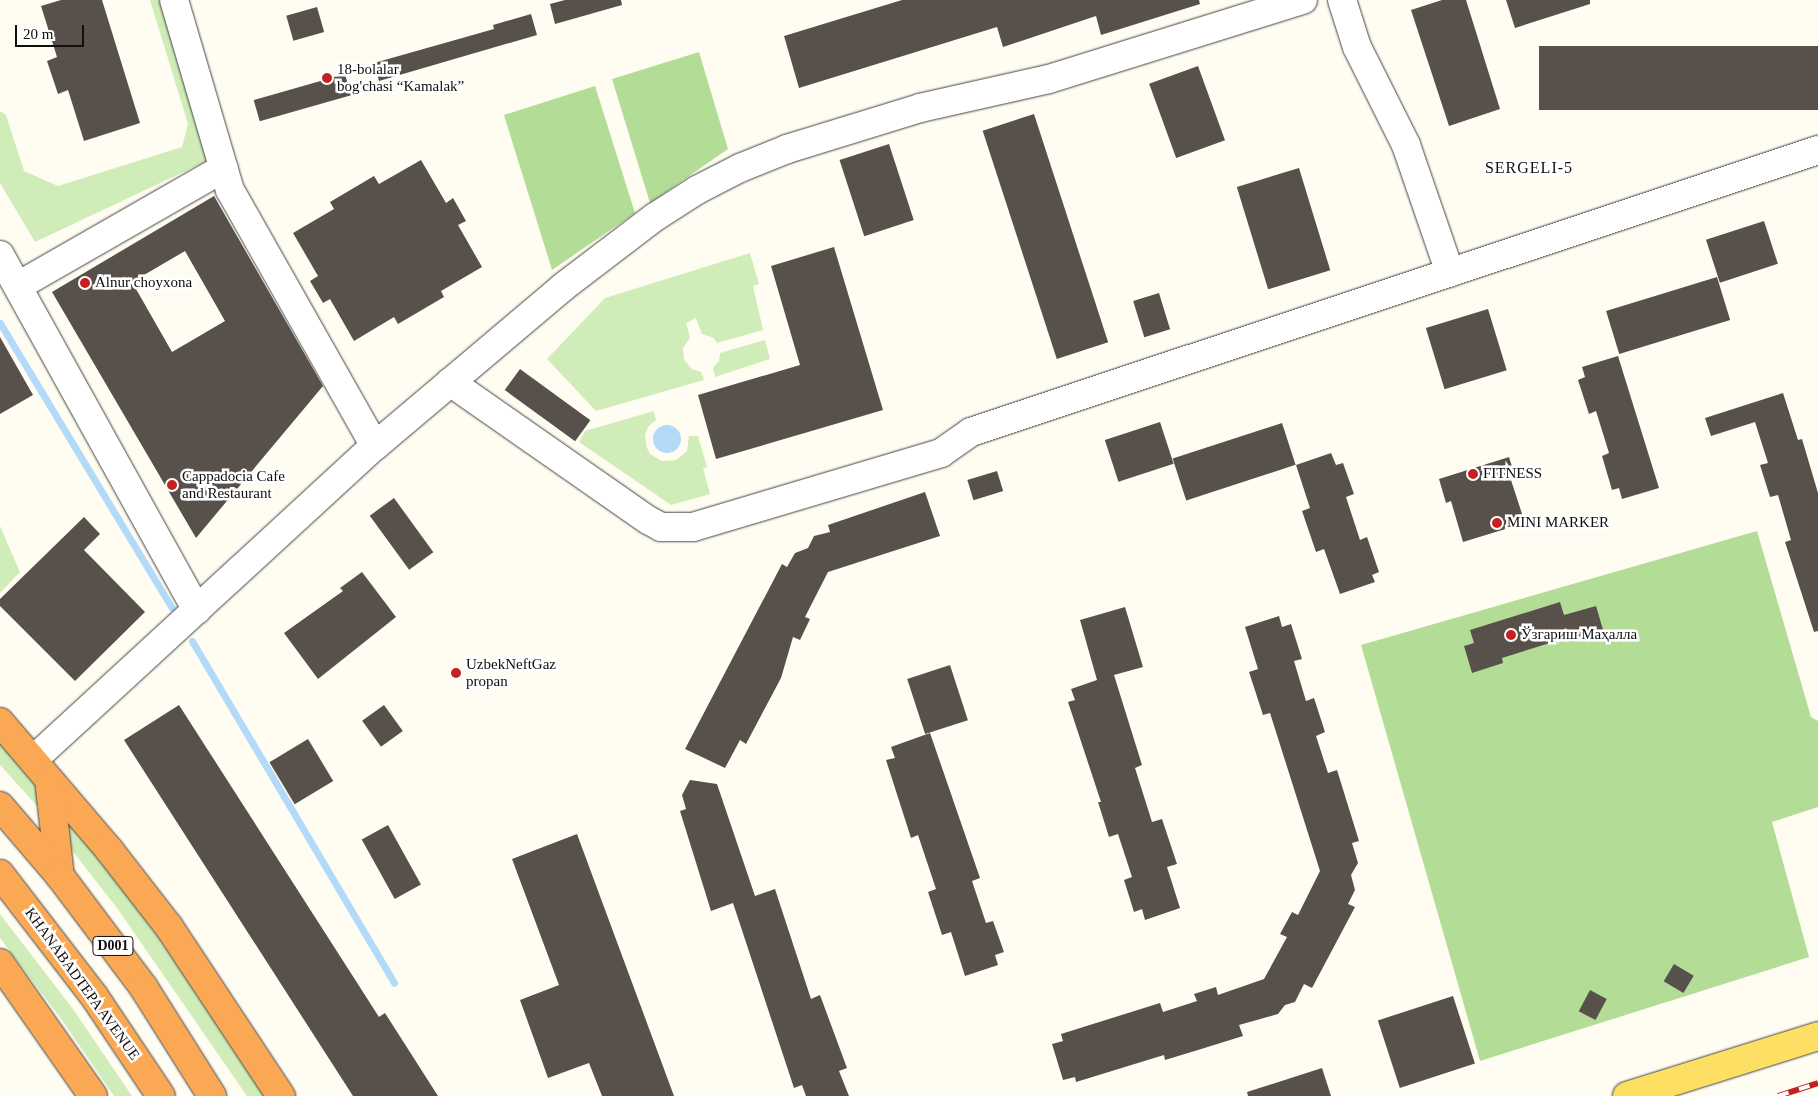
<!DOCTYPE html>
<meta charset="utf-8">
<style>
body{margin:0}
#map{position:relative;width:1818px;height:1096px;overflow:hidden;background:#fffdf1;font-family:"Times New Roman",serif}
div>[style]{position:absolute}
.green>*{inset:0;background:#d0ecb8}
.forest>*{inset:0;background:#b3dd97}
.water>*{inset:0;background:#b3dbf9}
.round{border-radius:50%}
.stream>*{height:7px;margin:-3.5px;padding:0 3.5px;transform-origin:3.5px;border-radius:3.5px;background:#b3dbf9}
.building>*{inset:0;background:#58514b;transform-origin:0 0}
.roads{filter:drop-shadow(0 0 1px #424242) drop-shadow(0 0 1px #424242)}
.minor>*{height:28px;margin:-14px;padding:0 14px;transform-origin:14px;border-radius:14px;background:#fff}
.major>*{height:28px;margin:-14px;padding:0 14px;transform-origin:14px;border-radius:14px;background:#fde063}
.highway>*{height:28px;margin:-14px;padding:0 14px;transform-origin:14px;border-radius:14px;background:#faa854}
.rail>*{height:5.5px;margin-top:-2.75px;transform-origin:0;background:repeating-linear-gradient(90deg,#fff 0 11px,#c52121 0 22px);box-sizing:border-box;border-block:1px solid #c52121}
.dots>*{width:14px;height:14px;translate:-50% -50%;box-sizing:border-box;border:2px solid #fff;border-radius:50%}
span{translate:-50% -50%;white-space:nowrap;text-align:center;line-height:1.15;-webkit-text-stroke:5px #fff;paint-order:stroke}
.shield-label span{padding:1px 4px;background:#fff;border:1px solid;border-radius:4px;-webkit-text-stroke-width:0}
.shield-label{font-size:14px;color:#0f0f0f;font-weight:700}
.poi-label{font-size:15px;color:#0f0f0f}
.left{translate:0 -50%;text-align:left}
.street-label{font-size:15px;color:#0f0f0f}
.neighbourhood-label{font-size:16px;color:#0f0f0f;letter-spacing:1px}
.scale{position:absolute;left:15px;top:25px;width:69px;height:22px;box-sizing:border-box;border:2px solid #0f0f0f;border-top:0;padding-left:6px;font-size:15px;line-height:18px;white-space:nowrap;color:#0f0f0f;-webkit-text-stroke:4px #fff;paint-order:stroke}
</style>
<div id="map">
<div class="green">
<i style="clip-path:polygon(150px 0,160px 0,211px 159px,35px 242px,0 183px,0 111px,6px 115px,24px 171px,58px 186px,182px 147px,188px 124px)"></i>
<i style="clip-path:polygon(750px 253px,759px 284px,753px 286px,763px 330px,717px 343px,714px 338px,702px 334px,696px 318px,686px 323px,690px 338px,683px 348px,684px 360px,692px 369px,701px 372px,704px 380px,596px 411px,547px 359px,605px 298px)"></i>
<i style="clip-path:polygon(765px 340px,770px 359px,715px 377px,713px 368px,719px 361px,720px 353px)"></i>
<i style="clip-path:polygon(654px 411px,656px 420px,648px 427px,645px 435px,647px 448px,650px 454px,662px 461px,676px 460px,687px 451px,689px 436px,698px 436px,707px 467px,703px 468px,710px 494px,671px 505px,579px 442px,585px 431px)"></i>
<i style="clip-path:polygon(0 526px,20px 572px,0 593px)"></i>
<i style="clip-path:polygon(0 741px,39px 785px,39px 808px,0 765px)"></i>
<i style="clip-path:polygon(70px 822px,116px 880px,160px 939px,265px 1096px,247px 1096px,117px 908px,71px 849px,64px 824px)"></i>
<i style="clip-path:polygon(0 914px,73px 1009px,132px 1096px,114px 1096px,62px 1020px,0 938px)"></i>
</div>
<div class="forest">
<i style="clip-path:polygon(699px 52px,728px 149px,650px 203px,612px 79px)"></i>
<i style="clip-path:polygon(595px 86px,635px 213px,552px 270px,504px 115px)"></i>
<i style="clip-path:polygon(1757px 531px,1811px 717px,1818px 721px,1818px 807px,1772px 822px,1809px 957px,1480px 1061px,1361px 645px)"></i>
</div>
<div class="water">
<i class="round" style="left:653px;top:425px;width:28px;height:28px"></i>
</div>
<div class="stream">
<i style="left:0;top:323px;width:332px;rotate:58.9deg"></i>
<i style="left:192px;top:641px;width:397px;rotate:59.4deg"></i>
</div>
<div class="building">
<i style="clip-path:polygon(61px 0,102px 0,140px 123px,84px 141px,68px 90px,58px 94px,47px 61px,57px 57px,41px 6px)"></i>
<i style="clip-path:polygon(565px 0,621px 0,622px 5px,555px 24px,550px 4px)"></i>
<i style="clip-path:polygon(902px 0,1199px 0,1200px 4px,1101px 35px,1096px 16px,1003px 47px,997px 27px,799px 88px,784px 36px)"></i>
<i style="clip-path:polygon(1442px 0,1466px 0,1500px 109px,1449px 126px,1411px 10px)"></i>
<i style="clip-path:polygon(1506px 0,1590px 0,1590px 4px,1515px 28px)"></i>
<i style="left:317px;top:7px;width:26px;height:32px;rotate:74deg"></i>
<i style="clip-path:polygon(531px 14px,537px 35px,379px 81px,374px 63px,494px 29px,493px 25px)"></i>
<i style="left:1818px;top:46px;width:64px;height:279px;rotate:90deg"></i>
<i style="left:1198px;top:66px;width:79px;height:52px;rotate:70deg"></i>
<i style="left:345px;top:74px;width:22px;height:95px;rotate:74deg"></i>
<i style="left:1034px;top:114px;width:240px;height:54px;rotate:72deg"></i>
<i style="left:889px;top:144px;width:80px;height:52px;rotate:72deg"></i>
<i style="clip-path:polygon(421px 160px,446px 203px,453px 198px,466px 221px,458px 225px,482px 267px,441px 291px,444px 297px,398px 324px,394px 317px,354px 341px,330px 299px,323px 303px,310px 281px,318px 276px,293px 233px,334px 209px,330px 202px,374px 176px,379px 184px)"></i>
<i style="left:1299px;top:168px;width:107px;height:65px;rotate:73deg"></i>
<i style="clip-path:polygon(evenodd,214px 196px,323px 386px,196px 538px,52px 292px,214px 196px,185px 251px,225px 321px,172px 352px,132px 282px,185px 251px)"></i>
<i style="left:1764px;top:221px;width:45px;height:61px;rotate:72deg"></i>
<i style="clip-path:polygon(834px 247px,883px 410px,716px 459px,698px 395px,800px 365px,771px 266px)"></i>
<i style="left:1717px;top:277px;width:45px;height:116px;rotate:73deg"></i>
<i style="left:1159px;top:293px;width:38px;height:27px;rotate:73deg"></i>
<i style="left:1488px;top:309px;width:64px;height:65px;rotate:73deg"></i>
<i style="clip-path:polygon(0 337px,33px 395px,0 414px)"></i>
<i style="clip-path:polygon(1618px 356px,1659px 488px,1622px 499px,1619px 488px,1612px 490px,1602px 456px,1609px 453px,1596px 411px,1589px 414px,1578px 380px,1585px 377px,1582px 367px)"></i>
<i style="left:520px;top:369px;width:87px;height:26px;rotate:36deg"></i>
<i style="clip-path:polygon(1783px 393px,1798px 440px,1802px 439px,1818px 493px,1818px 631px,1814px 632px,1785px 542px,1791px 540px,1778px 495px,1770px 497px,1760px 465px,1768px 463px,1755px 422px,1711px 436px,1705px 418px)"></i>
<i style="left:1160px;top:422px;width:44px;height:58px;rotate:72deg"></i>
<i style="left:1282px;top:423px;width:44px;height:115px;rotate:72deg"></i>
<i style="clip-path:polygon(1331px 453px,1336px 465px,1343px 463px,1354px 494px,1346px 497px,1360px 540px,1367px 537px,1379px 572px,1372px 575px,1375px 582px,1340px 594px,1324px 549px,1316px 552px,1302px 511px,1310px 508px,1296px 465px)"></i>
<i style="clip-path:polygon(1509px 457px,1516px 479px,1511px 480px,1525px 523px,1463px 542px,1451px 501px,1446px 503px,1439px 479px)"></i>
<i style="left:997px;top:471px;width:21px;height:31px;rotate:73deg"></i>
<i style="clip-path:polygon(925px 492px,940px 536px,828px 572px,805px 617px,810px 619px,800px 640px,793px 637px,781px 678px,746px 744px,740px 740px,725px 768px,685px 749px,782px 564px,787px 567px,795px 553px,808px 548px,814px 536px,830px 532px,828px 525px)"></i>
<i style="left:394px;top:498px;width:67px;height:30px;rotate:54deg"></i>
<i style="clip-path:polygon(84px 517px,100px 534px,84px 550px,145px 612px,75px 681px,0 606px,0 599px)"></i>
<i style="clip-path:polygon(362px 572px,396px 617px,318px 679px,284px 633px,343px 591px,340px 588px)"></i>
<i style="clip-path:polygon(1560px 602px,1564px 615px,1596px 606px,1604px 633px,1571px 642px,1569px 637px,1502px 658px,1503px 663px,1472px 673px,1464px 646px,1474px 643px,1470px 630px)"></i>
<i style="clip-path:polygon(1125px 607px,1143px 667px,1114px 675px,1142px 765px,1135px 768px,1152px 822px,1162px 819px,1177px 864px,1167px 867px,1180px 908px,1145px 920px,1142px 909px,1134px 912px,1124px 880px,1132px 877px,1118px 834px,1109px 837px,1098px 802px,1101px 802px,1068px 702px,1075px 700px,1071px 689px,1097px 680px,1080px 620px)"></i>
<i style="clip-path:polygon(1279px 616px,1282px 627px,1291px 624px,1302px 659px,1294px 661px,1306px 701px,1314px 698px,1325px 732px,1316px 736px,1328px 773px,1337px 770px,1359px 841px,1352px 843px,1358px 863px,1351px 875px,1355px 890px,1348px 904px,1355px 907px,1312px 988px,1304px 984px,1295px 1002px,1285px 1005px,1278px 1014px,1239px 1025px,1243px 1036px,1198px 1050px,1165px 1060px,1164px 1055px,1076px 1082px,1075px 1077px,1063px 1080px,1052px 1044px,1063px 1041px,1061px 1034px,1160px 1003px,1163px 1012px,1197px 1001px,1194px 994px,1216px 987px,1218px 995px,1264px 979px,1287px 937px,1280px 934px,1292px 912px,1298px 915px,1320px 871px,1270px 713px,1263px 715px,1249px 672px,1258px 669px,1245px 627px)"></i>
<i style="left:950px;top:665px;width:58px;height:45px;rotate:72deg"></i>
<i style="clip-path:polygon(179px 705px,379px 1017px,385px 1013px,438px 1096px,353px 1096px,124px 740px)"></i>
<i style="left:384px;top:705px;width:32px;height:27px;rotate:54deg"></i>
<i style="clip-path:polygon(930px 733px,980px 878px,972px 881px,986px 923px,993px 921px,1004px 952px,995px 955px,998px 965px,965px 976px,951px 932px,942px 935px,928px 892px,936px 889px,918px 835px,911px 838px,886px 760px,895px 758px,891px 747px)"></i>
<i style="left:308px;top:739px;width:49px;height:45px;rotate:59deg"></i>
<i style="clip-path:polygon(690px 780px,717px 784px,755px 896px,775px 889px,811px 999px,820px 995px,847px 1068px,839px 1071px,849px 1096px,806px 1096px,802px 1085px,794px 1088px,733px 903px,711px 911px,680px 811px,686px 809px,682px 795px)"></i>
<i style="left:388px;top:825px;width:68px;height:30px;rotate:61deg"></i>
<i style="clip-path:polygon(577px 834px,674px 1096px,602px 1096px,589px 1063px,548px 1078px,520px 1000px,559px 985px,512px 859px)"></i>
<i style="left:1674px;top:964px;width:23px;height:20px;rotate:31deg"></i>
<i style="left:1590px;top:990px;width:19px;height:24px;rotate:28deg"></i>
<i style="left:1453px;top:996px;width:71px;height:79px;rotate:72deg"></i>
<i style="clip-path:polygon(1322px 1068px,1331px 1096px,1248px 1096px,1247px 1092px)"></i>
</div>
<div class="roads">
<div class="minor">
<i style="left:174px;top:0;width:198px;rotate:73.6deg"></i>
<i style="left:230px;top:190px;width:294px;rotate:60.5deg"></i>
<i style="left:1342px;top:0;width:49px;rotate:72.3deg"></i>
<i style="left:1357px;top:47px;width:110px;rotate:63.4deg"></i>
<i style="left:1406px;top:145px;width:135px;rotate:71deg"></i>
<i style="left:0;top:255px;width:406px;rotate:61deg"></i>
<i style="left:18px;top:286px;width:237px;rotate:-29.8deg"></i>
<i style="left:450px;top:382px;width:241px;rotate:34.9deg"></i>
<i style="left:648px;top:520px;width:15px;rotate:28deg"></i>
<i style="left:661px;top:527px;width:32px"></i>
<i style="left:693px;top:527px;width:259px;rotate:-16.6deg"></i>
<i style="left:941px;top:453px;width:37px;rotate:-35deg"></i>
<i style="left:971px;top:432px;width:893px;rotate:-18.41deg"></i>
<i style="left:33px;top:760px;width:464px;rotate:-42.6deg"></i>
<i style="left:375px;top:446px;width:246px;rotate:-40.2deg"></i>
<i style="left:563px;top:287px;width:116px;rotate:-37.3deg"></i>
<i style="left:655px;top:217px;width:50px;rotate:-32.7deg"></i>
<i style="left:697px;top:190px;width:48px;rotate:-27.1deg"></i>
<i style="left:740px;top:168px;width:51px;rotate:-22deg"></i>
<i style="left:787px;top:149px;width:139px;rotate:-17.1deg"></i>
<i style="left:920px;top:108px;width:132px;rotate:-12.7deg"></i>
<i style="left:1049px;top:79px;width:266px;rotate:-17.3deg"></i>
</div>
<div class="major">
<i style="left:1627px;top:1096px;width:200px;rotate:-17.4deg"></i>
</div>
<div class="highway">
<i style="left:0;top:722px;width:170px;rotate:49.5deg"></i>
<i style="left:110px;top:851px;width:96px;rotate:52.2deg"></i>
<i style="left:169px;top:927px;width:203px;rotate:56.5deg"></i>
<i style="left:49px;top:780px;width:97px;rotate:83.5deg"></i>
<i style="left:0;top:806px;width:92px;rotate:49.4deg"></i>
<i style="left:60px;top:876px;width:140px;rotate:53.1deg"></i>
<i style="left:144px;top:988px;width:128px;rotate:57.8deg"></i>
<i style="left:0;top:874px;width:154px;rotate:52.4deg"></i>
<i style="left:94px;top:996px;width:120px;rotate:56.2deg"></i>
<i style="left:0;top:963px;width:162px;rotate:55deg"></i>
</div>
</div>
<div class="rail">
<i style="left:1778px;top:1096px;width:42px;rotate:-18deg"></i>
</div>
<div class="dots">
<i style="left:327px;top:78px;background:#c52121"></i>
<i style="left:85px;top:283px;background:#c52121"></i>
<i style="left:1473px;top:474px;background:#c52121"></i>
<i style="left:172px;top:485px;background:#c52121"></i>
<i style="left:1497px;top:523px;background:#c52121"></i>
<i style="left:1511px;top:635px;background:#c52121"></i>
<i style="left:456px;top:673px;background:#c52121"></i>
</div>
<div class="shield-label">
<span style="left:113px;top:946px">D001</span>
</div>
<div class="poi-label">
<span class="left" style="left:337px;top:78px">18-bolalar<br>bog'chasi “Kamalak”</span>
<span class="left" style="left:95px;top:283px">Alnur choyxona</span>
<span class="left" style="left:1483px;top:474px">FITNESS</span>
<span class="left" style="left:182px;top:485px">Cappadocia Cafe<br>and Restaurant</span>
<span class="left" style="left:1507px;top:523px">MINI MARKER</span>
<span class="left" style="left:1521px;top:635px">Ўзгариш Маҳалла</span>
<span class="left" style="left:466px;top:673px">UzbekNeftGaz<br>propan</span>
</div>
<div class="street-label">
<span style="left:82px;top:984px;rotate:54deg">KHANABADTEPA AVENUE</span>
</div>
<div class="neighbourhood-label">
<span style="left:1529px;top:168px">SERGELI-5</span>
</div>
<div class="scale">20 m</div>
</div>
